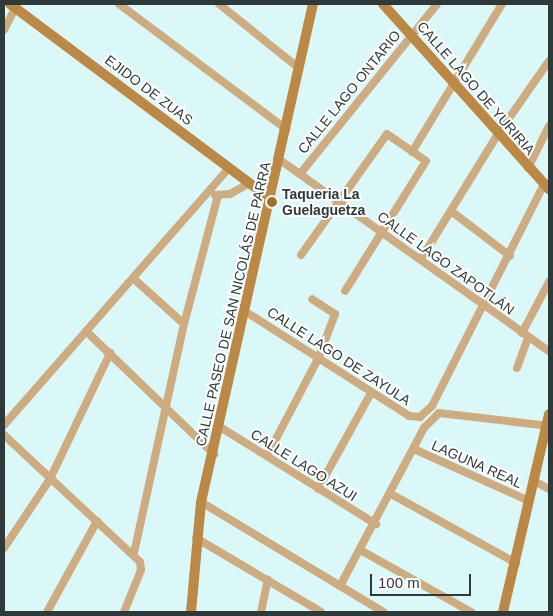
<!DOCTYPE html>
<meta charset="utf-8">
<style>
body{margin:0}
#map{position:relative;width:553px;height:616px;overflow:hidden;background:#dbf8f9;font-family:Helvetica,sans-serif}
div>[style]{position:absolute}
.street>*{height:8px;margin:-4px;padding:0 4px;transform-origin:4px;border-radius:4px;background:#ceac82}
.secondary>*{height:10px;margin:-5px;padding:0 5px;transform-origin:5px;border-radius:5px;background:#bb8846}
.dots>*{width:14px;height:14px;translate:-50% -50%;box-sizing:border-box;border:2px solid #fff;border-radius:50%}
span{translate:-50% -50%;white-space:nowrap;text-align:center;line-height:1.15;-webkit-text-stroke:4px #fff;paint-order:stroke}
.street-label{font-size:14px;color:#2e3a3a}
.poi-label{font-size:14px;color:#2e3a3a;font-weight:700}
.left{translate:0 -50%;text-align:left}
.frame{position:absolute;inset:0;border:5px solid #2e3a3a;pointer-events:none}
.scale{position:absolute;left:370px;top:574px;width:101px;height:22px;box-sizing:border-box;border:2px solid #2e3a3a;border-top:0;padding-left:6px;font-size:15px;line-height:18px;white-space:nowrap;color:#2e3a3a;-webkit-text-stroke:4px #fff;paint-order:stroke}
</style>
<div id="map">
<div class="street">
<i style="left:119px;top:4px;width:209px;rotate:36.8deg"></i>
<i style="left:219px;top:4px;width:102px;rotate:38.7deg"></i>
<i style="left:4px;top:30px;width:28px;rotate:-63deg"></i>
<i style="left:412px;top:152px;width:173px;rotate:-58.7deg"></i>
<i style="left:280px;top:160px;width:330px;rotate:35.4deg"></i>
<i style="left:528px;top:168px;width:47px;rotate:-63.4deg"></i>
<i style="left:300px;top:174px;width:218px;rotate:-51.1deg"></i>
<i style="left:215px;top:195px;width:15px;rotate:-4deg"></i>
<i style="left:230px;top:194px;width:23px;rotate:-29deg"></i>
<i style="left:451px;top:211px;width:74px;rotate:37.3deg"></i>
<i style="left:301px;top:255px;width:148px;rotate:-54.6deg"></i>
<i style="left:387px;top:134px;width:47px;rotate:34.7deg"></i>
<i style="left:426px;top:161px;width:153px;rotate:121.9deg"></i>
<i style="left:421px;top:259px;width:147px;rotate:-58.4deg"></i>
<i style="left:498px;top:134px;width:89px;rotate:-55.1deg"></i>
<i style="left:134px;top:279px;width:67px;rotate:42deg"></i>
<i style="left:246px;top:312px;width:193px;rotate:32.5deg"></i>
<i style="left:409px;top:416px;width:11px;rotate:5deg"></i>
<i style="left:86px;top:331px;width:178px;rotate:43.9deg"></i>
<i style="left:522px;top:333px;width:58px;rotate:-62.1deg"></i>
<i style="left:517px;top:368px;width:33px;rotate:-70deg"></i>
<i style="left:439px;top:413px;width:111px;rotate:6.7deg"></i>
<i style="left:420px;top:417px;width:16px;rotate:-43deg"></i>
<i style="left:432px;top:406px;width:249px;rotate:-63.2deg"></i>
<i style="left:4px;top:425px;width:342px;rotate:-48.8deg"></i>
<i style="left:220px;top:427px;width:184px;rotate:31.9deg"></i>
<i style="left:4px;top:435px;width:186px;rotate:43deg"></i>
<i style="left:140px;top:562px;width:8px;rotate:83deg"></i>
<i style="left:141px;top:570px;width:45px;rotate:112deg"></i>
<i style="left:414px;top:449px;width:126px;rotate:24.3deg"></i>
<i style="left:267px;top:456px;width:110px;rotate:-62.3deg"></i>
<i style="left:318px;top:359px;width:48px;rotate:-69.3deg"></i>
<i style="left:335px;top:314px;width:27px;rotate:-147deg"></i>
<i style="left:534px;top:481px;width:17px;rotate:28deg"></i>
<i style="left:318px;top:489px;width:110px;rotate:-61.1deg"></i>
<i style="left:391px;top:494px;width:143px;rotate:28.9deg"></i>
<i style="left:201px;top:502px;width:213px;rotate:31.1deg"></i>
<i style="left:196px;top:538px;width:145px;rotate:30.6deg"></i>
<i style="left:4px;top:548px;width:83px;rotate:-56.3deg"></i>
<i style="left:50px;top:479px;width:140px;rotate:-64.5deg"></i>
<i style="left:362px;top:551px;width:125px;rotate:29.2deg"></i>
<i style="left:134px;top:553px;width:234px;rotate:-77.7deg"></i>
<i style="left:184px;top:324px;width:133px;rotate:-75.2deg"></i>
<i style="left:340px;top:586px;width:179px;rotate:-62deg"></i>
<i style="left:424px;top:428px;width:21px;rotate:-45deg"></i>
<i style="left:47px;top:612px;width:104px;rotate:-61.2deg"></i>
<i style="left:261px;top:612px;width:33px;rotate:-78deg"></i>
</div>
<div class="secondary">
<i style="left:10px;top:4px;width:326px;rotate:36.8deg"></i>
<i style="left:383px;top:4px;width:249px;rotate:48.1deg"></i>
<i style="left:191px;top:612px;width:110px;rotate:-84.8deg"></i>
<i style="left:201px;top:502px;width:510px;rotate:-77.33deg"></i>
<i style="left:503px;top:612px;width:203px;rotate:-76.9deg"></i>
</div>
<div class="dots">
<i style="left:272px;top:202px;background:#a26f26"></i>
</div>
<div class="street-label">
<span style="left:476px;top:88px;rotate:49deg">CALLE LAGO DE YURIRIA</span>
<span style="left:149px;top:90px;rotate:37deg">EJIDO DE ZUAS</span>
<span style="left:349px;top:92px;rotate:-51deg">CALLE LAGO ONTARIO</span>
<span style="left:446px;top:263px;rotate:36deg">CALLE LAGO ZAPOTLÁN</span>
<span style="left:233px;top:304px;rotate:-77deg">CALLE PASEO DE SAN NICOLÁS DE PARRA</span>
<span style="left:339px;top:356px;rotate:33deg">CALLE LAGO DE ZAYULA</span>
<span style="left:477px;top:464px;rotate:24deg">LAGUNA REAL</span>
<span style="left:304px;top:465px;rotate:32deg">CALLE LAGO AZUI</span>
</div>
<div class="poi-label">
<span class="left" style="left:282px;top:202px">Taqueria La<br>Guelaguetza</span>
</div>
<div class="frame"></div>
<div class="scale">100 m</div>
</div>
